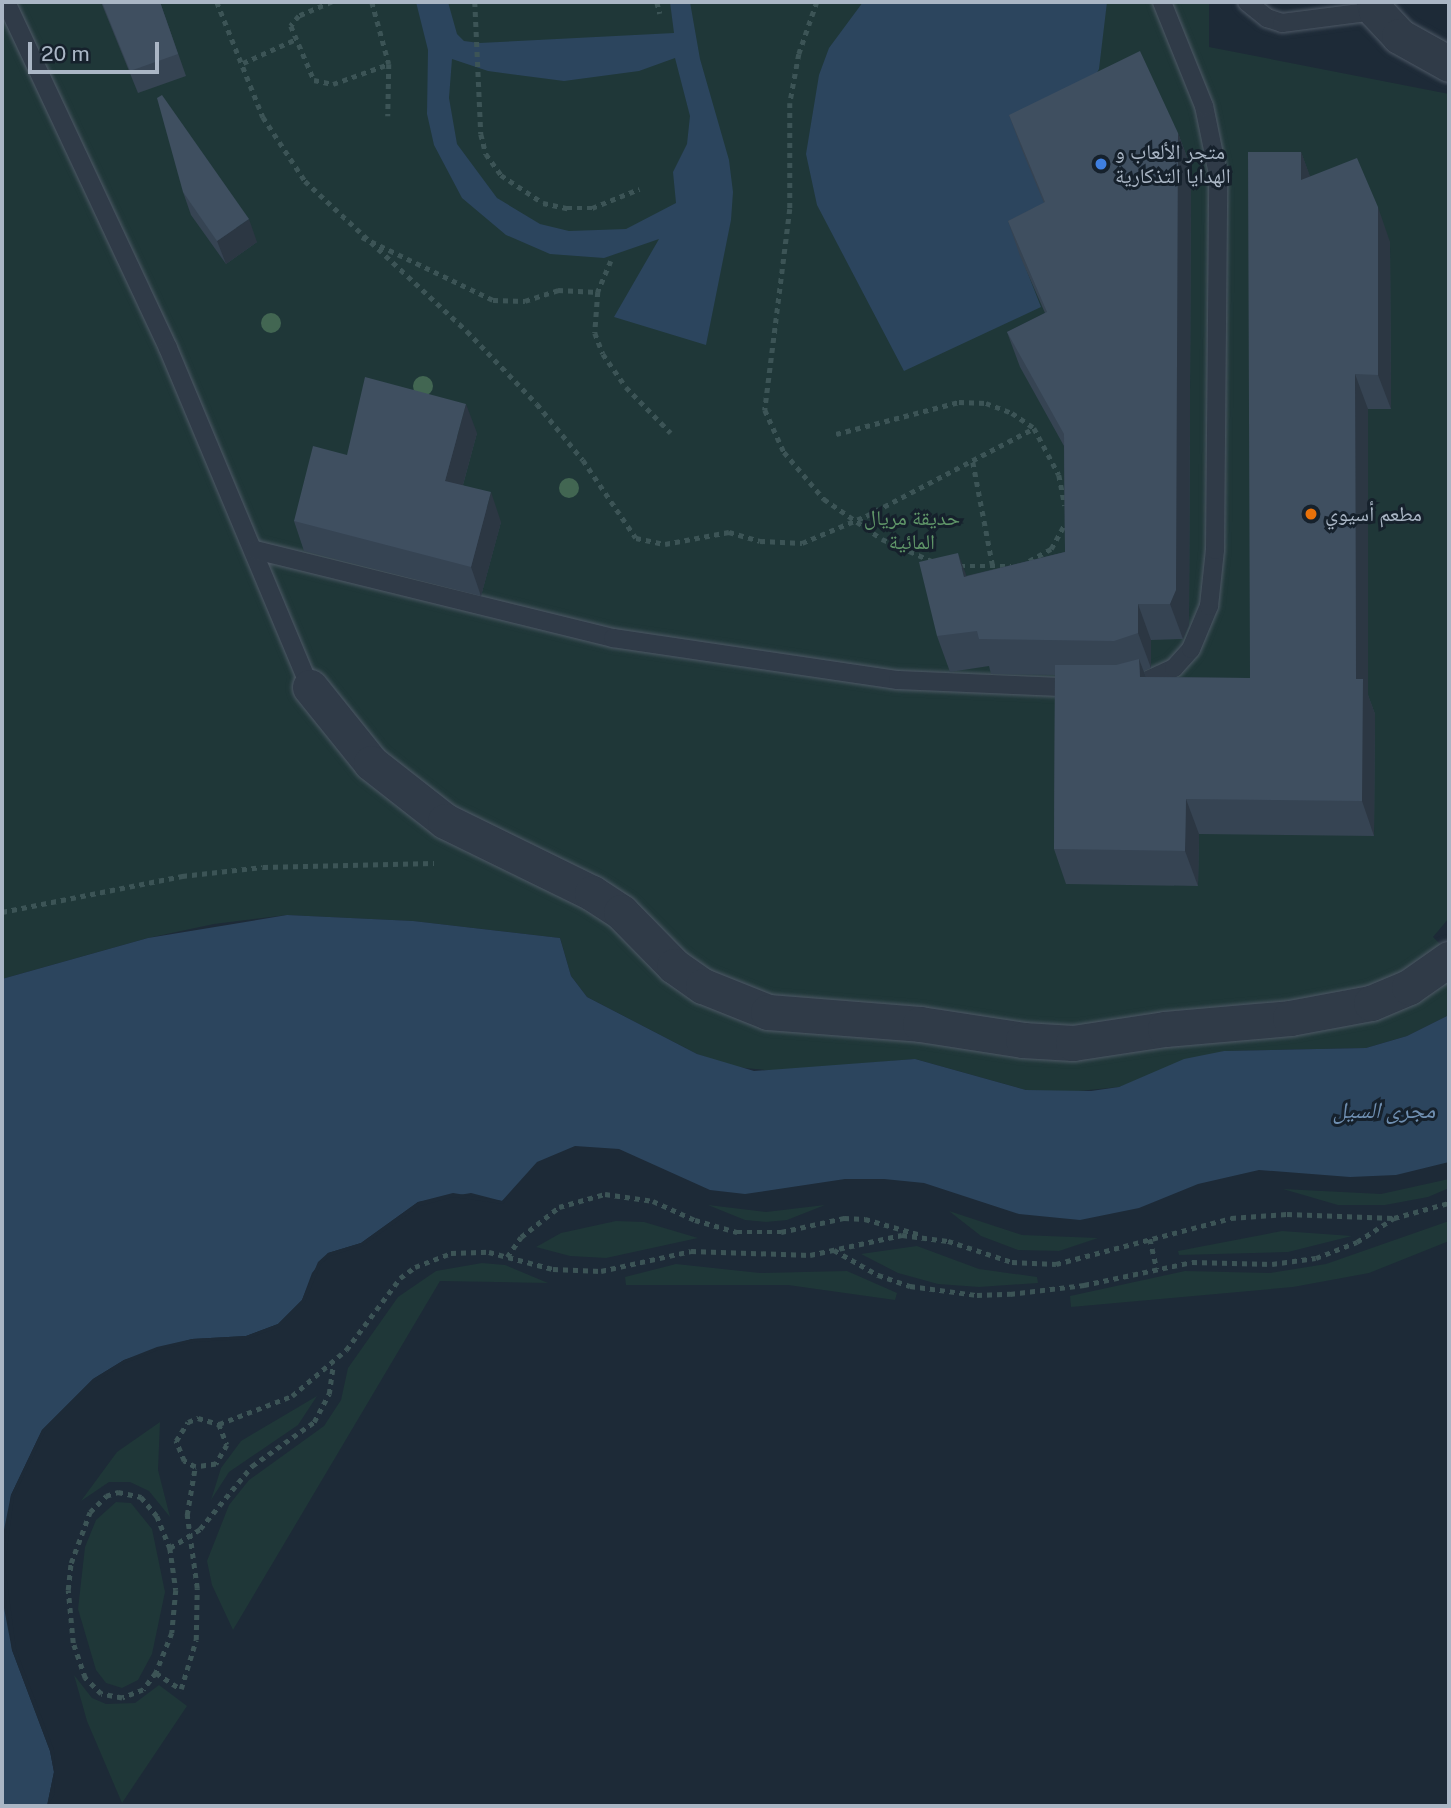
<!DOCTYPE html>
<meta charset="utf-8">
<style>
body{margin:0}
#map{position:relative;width:1451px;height:1808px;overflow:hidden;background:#1d2a37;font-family:"Public Sans","Noto Naskh Arabic",sans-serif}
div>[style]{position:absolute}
.green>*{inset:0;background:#1f3738}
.water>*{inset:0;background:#2c455e}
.pier>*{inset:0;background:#1d2a37}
.path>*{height:4.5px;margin-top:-2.25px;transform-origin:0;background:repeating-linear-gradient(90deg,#3c5456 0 5px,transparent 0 10px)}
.roads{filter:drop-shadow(0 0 2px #4e5966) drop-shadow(0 0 2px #4e5966)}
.service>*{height:18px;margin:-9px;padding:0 9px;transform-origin:9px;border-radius:9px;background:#303b48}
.minor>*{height:35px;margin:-17.5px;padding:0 17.5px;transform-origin:17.5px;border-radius:17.5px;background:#303b48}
.trees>*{width:20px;height:20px;margin:-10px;border-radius:50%;background:#426652}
.wall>*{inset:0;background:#364453}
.shaded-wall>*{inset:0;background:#2c3743}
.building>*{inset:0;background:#3f4f60}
.dots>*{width:19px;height:19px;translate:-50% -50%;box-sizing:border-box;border:4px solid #16212c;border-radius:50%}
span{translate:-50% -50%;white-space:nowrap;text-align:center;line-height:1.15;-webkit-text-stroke:6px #16212c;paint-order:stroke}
.poi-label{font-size:21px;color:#aab6c5}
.left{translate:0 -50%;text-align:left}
.park-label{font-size:21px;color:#609769}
.water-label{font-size:23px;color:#6f8fb1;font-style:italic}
.frame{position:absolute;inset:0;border:4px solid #aab6c5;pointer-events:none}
.scale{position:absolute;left:28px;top:42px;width:131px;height:32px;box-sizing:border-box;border:4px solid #aab6c5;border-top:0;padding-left:9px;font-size:21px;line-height:24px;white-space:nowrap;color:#aab6c5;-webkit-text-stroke:5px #16212c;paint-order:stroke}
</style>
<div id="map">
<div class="green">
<i style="clip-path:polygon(2px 2px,1209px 2px,1209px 47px,1449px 94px,1449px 918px,1433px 937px,1449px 953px,1449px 1015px,1407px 1036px,1366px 1048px,1224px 1051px,1119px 1087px,1059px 1093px,1026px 1090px,915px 1059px,776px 1071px,734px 1067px,697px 1054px,587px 997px,571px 976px,560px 938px,413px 921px,287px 915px,214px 924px,148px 938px,2px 979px)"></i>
<i style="clip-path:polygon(1449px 1179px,1449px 1188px,1428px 1197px,1385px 1205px,1338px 1205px,1283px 1189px,1381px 1194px)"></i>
<i style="clip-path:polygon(708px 1205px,766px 1212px,825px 1205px,787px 1220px,766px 1222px,745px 1220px)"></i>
<i style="clip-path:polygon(949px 1211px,1022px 1235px,1098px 1238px,1059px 1251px,1018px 1250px,981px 1236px)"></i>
<i style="clip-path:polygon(616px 1221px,644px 1222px,698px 1238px,606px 1258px,570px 1256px,536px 1247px,561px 1233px)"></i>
<i style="clip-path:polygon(1449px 1221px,1449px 1241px,1369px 1273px,1293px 1287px,1071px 1307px,1070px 1296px,1185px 1271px,1270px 1273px,1326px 1264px)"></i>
<i style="clip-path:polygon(1282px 1231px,1352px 1236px,1288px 1252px,1179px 1255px,1178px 1251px)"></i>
<i style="clip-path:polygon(917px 1246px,979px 1269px,1037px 1277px,1038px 1283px,979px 1287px,938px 1284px,898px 1273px,861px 1254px)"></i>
<i style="clip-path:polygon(482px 1263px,505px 1265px,548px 1283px,440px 1281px,233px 1630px,212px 1585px,207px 1561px,229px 1505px,249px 1480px,324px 1426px,341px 1400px,348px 1368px,398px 1297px,436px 1271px)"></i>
<i style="clip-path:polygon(676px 1264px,760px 1273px,847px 1271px,897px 1293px,895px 1300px,788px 1285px,626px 1285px,625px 1277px)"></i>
<i style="clip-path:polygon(317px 1396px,298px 1425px,229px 1472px,211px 1500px,221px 1468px,241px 1441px)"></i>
<i style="clip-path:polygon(160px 1422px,158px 1470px,170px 1517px,149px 1491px,130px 1482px,109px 1482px,81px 1501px,117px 1452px)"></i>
<i style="clip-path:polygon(116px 1502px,131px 1503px,152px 1529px,165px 1592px,152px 1654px,138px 1680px,122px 1688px,106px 1683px,96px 1670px,78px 1609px,85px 1547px,96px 1520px)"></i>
<i style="clip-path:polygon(74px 1675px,92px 1698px,106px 1704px,135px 1703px,159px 1685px,187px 1706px,122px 1803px,87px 1721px)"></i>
</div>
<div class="water">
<i style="clip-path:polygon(evenodd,416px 2px,448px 2px,457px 34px,464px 41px,479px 43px,674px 33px,670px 2px,690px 2px,700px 59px,729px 160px,733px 192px,731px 220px,706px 345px,614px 317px,659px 239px,604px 258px,550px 254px,506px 235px,462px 198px,434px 145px,427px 114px,428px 50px,416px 2px,675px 58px,690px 116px,687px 144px,673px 172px,676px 203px,626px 229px,569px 231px,540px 224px,497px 198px,457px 144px,449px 98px,452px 59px,488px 71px,564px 81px,639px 71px,675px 58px)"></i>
<i style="clip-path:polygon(863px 2px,1107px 2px,1099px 69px,1093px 80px,1019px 137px,1058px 237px,1021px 256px,1041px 307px,904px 371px,817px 205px,806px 154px,819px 75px,829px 48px)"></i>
<i style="clip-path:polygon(287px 915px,413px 921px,560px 938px,571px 976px,587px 997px,697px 1054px,754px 1071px,915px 1059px,1026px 1090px,1091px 1091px,1119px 1087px,1184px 1059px,1224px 1051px,1366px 1048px,1407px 1036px,1449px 1015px,1449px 1162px,1396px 1175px,1350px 1177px,1259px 1170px,1198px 1184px,1139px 1208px,1080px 1220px,1019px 1214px,924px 1183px,884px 1179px,845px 1179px,745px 1194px,710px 1190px,619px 1149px,575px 1146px,537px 1162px,502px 1201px,471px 1193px,418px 1202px,361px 1243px,328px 1253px,312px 1273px,302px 1300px,278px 1324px,246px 1336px,192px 1339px,124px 1360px,93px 1379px,42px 1430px,11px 1495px,4px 1530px,4px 1608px,12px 1650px,50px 1751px,54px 1772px,47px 1806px,2px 1806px,2px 979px,148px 938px)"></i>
</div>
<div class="pier">
<i style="clip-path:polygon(453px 1193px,502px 1201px,508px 1197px,503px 1204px,453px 1197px,420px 1206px,362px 1246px,330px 1256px,321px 1264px,305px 1302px,280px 1327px,246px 1339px,193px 1342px,158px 1350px,125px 1363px,95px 1382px,45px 1432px,14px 1496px,5px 1566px,16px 1649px,54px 1750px,55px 1794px,47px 1806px,54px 1772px,50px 1751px,12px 1650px,2px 1566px,11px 1495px,42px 1430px,93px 1379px,124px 1360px,157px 1347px,192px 1339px,246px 1336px,278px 1324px,302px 1300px,318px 1262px,328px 1253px,361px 1243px,418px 1202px)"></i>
</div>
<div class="path">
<i style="left:217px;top:2px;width:124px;rotate:68.2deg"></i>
<i style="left:263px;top:117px;width:77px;rotate:56.7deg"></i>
<i style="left:305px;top:181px;width:221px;rotate:42.8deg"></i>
<i style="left:467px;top:331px;width:101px;rotate:46.2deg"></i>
<i style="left:537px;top:404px;width:72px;rotate:50.6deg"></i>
<i style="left:583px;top:460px;width:94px;rotate:55.8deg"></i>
<i style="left:636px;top:538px;width:30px;rotate:12deg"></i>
<i style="left:665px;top:544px;width:65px;rotate:-10.6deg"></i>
<i style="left:729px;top:532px;width:32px;rotate:16deg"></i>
<i style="left:760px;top:541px;width:42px;rotate:2.7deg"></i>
<i style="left:802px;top:543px;width:69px;rotate:-22.9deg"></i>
<i style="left:866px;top:516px;width:190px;rotate:-27.6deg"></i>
<i style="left:332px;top:2px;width:36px;rotate:157deg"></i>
<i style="left:299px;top:16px;width:13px;rotate:129deg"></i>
<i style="left:291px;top:26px;width:59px;rotate:66.9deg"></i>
<i style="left:314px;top:80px;width:19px;rotate:12deg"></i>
<i style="left:333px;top:84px;width:59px;rotate:-19.7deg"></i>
<i style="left:372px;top:2px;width:64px;rotate:74.7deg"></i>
<i style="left:389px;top:64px;width:52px;rotate:91.1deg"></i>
<i style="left:475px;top:2px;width:132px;rotate:87.4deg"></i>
<i style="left:481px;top:134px;width:21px;rotate:76deg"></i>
<i style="left:486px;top:154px;width:26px;rotate:54deg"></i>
<i style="left:501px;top:175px;width:50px;rotate:33.7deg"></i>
<i style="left:543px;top:203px;width:25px;rotate:12deg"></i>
<i style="left:567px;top:208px;width:25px"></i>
<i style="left:592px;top:208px;width:51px;rotate:-22deg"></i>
<i style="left:657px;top:2px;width:12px;rotate:76deg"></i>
<i style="left:817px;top:2px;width:55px;rotate:109.1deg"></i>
<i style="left:799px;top:54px;width:50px;rotate:100.4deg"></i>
<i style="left:790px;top:103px;width:106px;rotate:90deg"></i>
<i style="left:790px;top:209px;width:203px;rotate:97.1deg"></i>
<i style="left:765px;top:410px;width:46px;rotate:65.7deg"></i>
<i style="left:784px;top:452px;width:62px;rotate:49.6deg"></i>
<i style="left:824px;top:499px;width:70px;rotate:34.6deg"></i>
<i style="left:882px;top:539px;width:57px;rotate:23.9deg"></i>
<i style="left:243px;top:63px;width:56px;rotate:-24.3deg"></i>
<i style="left:362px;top:237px;width:145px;rotate:25.7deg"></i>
<i style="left:493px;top:300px;width:32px;rotate:2deg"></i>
<i style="left:525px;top:301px;width:35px;rotate:-18deg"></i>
<i style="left:558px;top:290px;width:40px;rotate:2.9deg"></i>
<i style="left:611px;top:261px;width:34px;rotate:113deg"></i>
<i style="left:598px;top:292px;width:41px;rotate:94.2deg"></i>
<i style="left:595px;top:333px;width:22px;rotate:69deg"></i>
<i style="left:603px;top:354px;width:40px;rotate:55.1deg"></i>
<i style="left:626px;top:387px;width:64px;rotate:45.6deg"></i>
<i style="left:836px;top:434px;width:127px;rotate:-14.6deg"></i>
<i style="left:959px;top:402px;width:27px;rotate:2deg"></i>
<i style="left:986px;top:403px;width:28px;rotate:21deg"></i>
<i style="left:1012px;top:413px;width:27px;rotate:34deg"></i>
<i style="left:1034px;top:428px;width:53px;rotate:62deg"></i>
<i style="left:1059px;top:475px;width:31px;rotate:79deg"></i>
<i style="left:973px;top:462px;width:107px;rotate:79.2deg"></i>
<i style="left:1029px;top:561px;width:25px;rotate:-29deg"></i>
<i style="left:1051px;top:549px;width:29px;rotate:-61deg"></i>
<i style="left:960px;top:566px;width:51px"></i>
<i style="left:2px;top:912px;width:184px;rotate:-11.3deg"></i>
<i style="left:182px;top:876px;width:81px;rotate:-6.3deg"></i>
<i style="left:263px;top:867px;width:171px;rotate:-1.3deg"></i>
<i style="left:1150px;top:1239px;width:31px;rotate:77deg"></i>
<i style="left:834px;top:1250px;width:51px;rotate:29.6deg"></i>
<i style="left:878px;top:1275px;width:34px;rotate:19deg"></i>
<i style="left:910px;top:1286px;width:68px;rotate:7.7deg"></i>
<i style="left:977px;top:1295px;width:33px;rotate:-2deg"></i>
<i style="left:1010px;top:1294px;width:75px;rotate:-6.9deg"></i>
<i style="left:1084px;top:1285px;width:110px;rotate:-12deg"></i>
<i style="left:1192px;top:1262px;width:80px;rotate:1.4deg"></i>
<i style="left:1272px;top:1264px;width:44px;rotate:-7.8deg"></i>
<i style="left:1316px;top:1258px;width:44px;rotate:-21.3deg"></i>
<i style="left:1357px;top:1242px;width:44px;rotate:-33deg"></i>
<i style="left:507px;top:1257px;width:24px;rotate:-55deg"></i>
<i style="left:521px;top:1237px;width:48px;rotate:-38.3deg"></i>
<i style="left:559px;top:1207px;width:48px;rotate:-15.8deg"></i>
<i style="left:605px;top:1194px;width:49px;rotate:8.3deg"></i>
<i style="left:653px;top:1201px;width:46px;rotate:24.3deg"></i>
<i style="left:695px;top:1220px;width:44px;rotate:15.9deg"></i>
<i style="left:737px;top:1232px;width:44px"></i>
<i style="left:781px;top:1232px;width:65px;rotate:-12.5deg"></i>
<i style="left:844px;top:1218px;width:21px;rotate:3deg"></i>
<i style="left:865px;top:1219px;width:58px;rotate:15.9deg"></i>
<i style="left:219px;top:1424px;width:22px;rotate:69deg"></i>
<i style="left:227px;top:1445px;width:22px;rotate:120deg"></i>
<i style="left:216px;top:1464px;width:21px;rotate:172deg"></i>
<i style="left:195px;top:1467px;width:13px;rotate:-151deg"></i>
<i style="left:184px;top:1461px;width:22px;rotate:-112deg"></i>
<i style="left:176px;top:1441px;width:22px;rotate:-58deg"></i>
<i style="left:188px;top:1422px;width:11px;rotate:-22deg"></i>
<i style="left:198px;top:1418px;width:22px;rotate:16deg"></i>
<i style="left:219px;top:1424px;width:78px;rotate:-21deg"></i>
<i style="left:292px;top:1396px;width:71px;rotate:-40.4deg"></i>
<i style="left:346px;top:1350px;width:90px;rotate:-53.1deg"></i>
<i style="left:400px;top:1278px;width:19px;rotate:-36deg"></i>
<i style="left:415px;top:1267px;width:39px;rotate:-21deg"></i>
<i style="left:451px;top:1253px;width:38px;rotate:-2deg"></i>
<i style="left:489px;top:1252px;width:66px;rotate:14.9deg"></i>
<i style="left:553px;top:1269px;width:48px;rotate:2.4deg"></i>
<i style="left:601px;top:1271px;width:92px;rotate:-12.5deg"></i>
<i style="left:691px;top:1251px;width:119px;rotate:1.9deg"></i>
<i style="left:810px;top:1255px;width:94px;rotate:-12.3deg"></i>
<i style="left:902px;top:1235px;width:46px;rotate:7.4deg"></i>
<i style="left:948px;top:1241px;width:67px;rotate:18.2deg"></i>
<i style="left:1012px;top:1262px;width:44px;rotate:2.6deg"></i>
<i style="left:1056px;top:1264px;width:181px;rotate:-14.7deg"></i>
<i style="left:1231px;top:1218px;width:56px;rotate:-4.1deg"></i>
<i style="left:1287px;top:1214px;width:107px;rotate:2.1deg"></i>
<i style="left:1394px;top:1218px;width:57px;rotate:-15.3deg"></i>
<i style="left:118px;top:1492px;width:24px;rotate:12deg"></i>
<i style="left:141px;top:1497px;width:25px;rotate:50deg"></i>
<i style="left:157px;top:1516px;width:35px;rotate:68deg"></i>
<i style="left:170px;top:1548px;width:42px;rotate:81.9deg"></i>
<i style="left:176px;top:1590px;width:43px;rotate:95.3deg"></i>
<i style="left:172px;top:1633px;width:43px;rotate:111.8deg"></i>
<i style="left:156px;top:1673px;width:21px;rotate:127deg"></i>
<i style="left:143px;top:1690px;width:22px;rotate:159deg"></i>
<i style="left:122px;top:1698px;width:21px;rotate:-169deg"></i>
<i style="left:101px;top:1694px;width:23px;rotate:-135deg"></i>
<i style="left:85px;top:1678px;width:37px;rotate:-109deg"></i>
<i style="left:73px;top:1643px;width:53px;rotate:-95.4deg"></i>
<i style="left:68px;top:1590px;width:27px;rotate:-84deg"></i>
<i style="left:71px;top:1563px;width:54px;rotate:-69.6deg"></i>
<i style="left:90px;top:1512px;width:23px;rotate:-45deg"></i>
<i style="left:106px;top:1496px;width:13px;rotate:-18deg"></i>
<i style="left:170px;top:1548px;width:36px;rotate:-32deg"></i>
<i style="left:200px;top:1529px;width:82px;rotate:-50.5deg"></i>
<i style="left:252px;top:1466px;width:76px;rotate:-35.4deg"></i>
<i style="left:314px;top:1422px;width:32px;rotate:-62deg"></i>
<i style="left:329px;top:1394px;width:29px;rotate:-82deg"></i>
<i style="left:156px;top:1673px;width:30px;rotate:33deg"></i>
<i style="left:181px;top:1689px;width:51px;rotate:-73deg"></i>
<i style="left:196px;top:1640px;width:52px;rotate:-88.9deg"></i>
<i style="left:197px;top:1588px;width:74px;rotate:-97.8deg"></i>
<i style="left:187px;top:1515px;width:49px;rotate:-80.5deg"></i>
</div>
<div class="roads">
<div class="service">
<i style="left:6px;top:2px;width:382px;rotate:64.9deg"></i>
<i style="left:168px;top:348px;width:368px;rotate:67.3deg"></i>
<i style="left:1247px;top:2px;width:26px;rotate:39deg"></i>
<i style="left:1267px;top:18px;width:16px;rotate:18deg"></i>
<i style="left:1282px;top:23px;width:95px;rotate:-7.3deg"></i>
<i style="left:255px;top:550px;width:369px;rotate:13.8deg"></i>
<i style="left:613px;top:638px;width:288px;rotate:8.4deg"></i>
<i style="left:898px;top:680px;width:180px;rotate:2.5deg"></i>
<i style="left:1137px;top:685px;width:41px;rotate:-24.7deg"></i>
<i style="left:1174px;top:668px;width:25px;rotate:-48deg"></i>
<i style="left:1191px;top:649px;width:47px;rotate:-67.3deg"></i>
<i style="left:1209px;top:606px;width:56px;rotate:-83.9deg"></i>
<i style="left:1215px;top:550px;width:376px;rotate:-89.5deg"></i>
<i style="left:1218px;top:174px;width:69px;rotate:-101.6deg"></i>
<i style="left:1204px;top:106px;width:112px;rotate:-112deg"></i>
</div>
<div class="minor">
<i style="left:1374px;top:2px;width:9px;rotate:77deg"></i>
<i style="left:1376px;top:11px;width:34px;rotate:47deg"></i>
<i style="left:1399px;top:36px;width:57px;rotate:29.2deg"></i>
<i style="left:310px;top:687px;width:97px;rotate:51.2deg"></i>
<i style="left:371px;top:763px;width:94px;rotate:38.1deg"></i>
<i style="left:445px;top:821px;width:164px;rotate:26.1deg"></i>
<i style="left:592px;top:893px;width:35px;rotate:33deg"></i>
<i style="left:621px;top:912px;width:76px;rotate:45.5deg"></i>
<i style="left:674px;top:966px;width:35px;rotate:35deg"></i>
<i style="left:703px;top:986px;width:70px;rotate:21.8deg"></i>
<i style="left:768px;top:1012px;width:152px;rotate:4.5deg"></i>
<i style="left:920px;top:1024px;width:104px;rotate:8.8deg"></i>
<i style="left:1023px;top:1040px;width:50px;rotate:3.4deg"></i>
<i style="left:1073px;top:1043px;width:93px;rotate:-8.7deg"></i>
<i style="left:1165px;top:1029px;width:125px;rotate:-5deg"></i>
<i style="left:1290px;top:1018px;width:82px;rotate:-10.5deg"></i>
<i style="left:1371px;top:1003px;width:41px;rotate:-22.8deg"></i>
<i style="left:1409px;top:987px;width:49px;rotate:-35deg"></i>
</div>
</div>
<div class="trees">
<i style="left:271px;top:323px"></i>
<i style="left:423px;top:386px"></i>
<i style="left:569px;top:488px"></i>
</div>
<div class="wall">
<i style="clip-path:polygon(101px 2px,160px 2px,186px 76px,138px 93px)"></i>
<i style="clip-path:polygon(1009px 115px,1178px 133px,1191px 168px,1189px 625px,1183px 639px,1151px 640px,1151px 668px,1144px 671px,1146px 677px,1250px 678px,1301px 152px,1310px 177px,1390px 242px,1391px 409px,1368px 409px,1368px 695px,1375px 714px,1374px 836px,1199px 834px,1198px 886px,1066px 884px,1054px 849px,1055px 675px,991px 674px,989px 666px,950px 672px,937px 636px,966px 576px,1065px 552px,1064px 446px,1020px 367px,1007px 332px,1045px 313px,1020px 256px,1008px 221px,1044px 203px,1022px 150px)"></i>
<i style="clip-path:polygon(183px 192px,257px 242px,226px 264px,191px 215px)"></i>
<i style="clip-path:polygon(477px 433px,463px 485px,501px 522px,481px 596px,304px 551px,294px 521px,347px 455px)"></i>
</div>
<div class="shaded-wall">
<i style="clip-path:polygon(1178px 133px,1191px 168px,1189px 625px,1183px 639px,1170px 604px)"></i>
<i style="clip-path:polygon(1301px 152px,1314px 187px,1301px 180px)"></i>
<i style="clip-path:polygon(1378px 207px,1390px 242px,1391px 409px,1378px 375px)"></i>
<i style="clip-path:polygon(249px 219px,257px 242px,226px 264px,217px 241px)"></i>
<i style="clip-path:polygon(1355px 374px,1368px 409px,1368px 695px,1375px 714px,1374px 836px,1362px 801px,1356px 679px)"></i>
<i style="clip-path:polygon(466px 404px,477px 433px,456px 510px,445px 481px)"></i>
<i style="clip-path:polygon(491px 492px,501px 522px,481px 596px,471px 567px)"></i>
<i style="clip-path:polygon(958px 553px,971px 588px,964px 577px)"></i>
<i style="clip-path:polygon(1138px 604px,1151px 640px,1151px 668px,1138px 633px)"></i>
<i style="clip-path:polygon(1139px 659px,1152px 693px,1140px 677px)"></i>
<i style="clip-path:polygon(1186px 799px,1199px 834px,1198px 886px,1185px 851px)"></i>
</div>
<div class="building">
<i style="clip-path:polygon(102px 2px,160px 2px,178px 54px,130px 71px)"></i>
<i style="clip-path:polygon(1140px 51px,1178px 133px,1176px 590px,1170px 604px,1138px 604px,1138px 633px,1114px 641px,979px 639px,977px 631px,937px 636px,919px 562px,958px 553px,964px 577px,1065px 552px,1064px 434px,1007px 332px,1047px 312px,1008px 221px,1045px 202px,1009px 115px)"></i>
<i style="clip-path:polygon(162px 95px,249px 219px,217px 241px,183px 192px,157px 98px)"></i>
<i style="clip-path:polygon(1248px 152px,1301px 152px,1301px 180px,1357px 158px,1378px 207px,1378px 375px,1355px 374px,1356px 679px,1363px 679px,1362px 801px,1186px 799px,1185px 851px,1054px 849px,1055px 665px,1116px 665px,1139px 659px,1140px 677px,1250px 678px)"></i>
<i style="clip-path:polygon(365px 377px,466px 404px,445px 481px,491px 492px,471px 567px,294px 521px,313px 446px,347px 455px)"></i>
</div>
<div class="dots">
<i style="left:1101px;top:164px;background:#3f7fe0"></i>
<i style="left:1311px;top:514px;background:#e8710a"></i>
</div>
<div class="poi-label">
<span class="left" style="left:1115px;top:164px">متجر الألعاب و<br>الهدايا التذكارية</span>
<span class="left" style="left:1325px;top:514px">مطعم أسيوي</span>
</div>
<div class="park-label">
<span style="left:912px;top:530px">حديقة مريال<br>المائية</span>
</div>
<div class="water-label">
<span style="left:1384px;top:1110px">مجرى السيل</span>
</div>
<div class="frame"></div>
<div class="scale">20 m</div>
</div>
